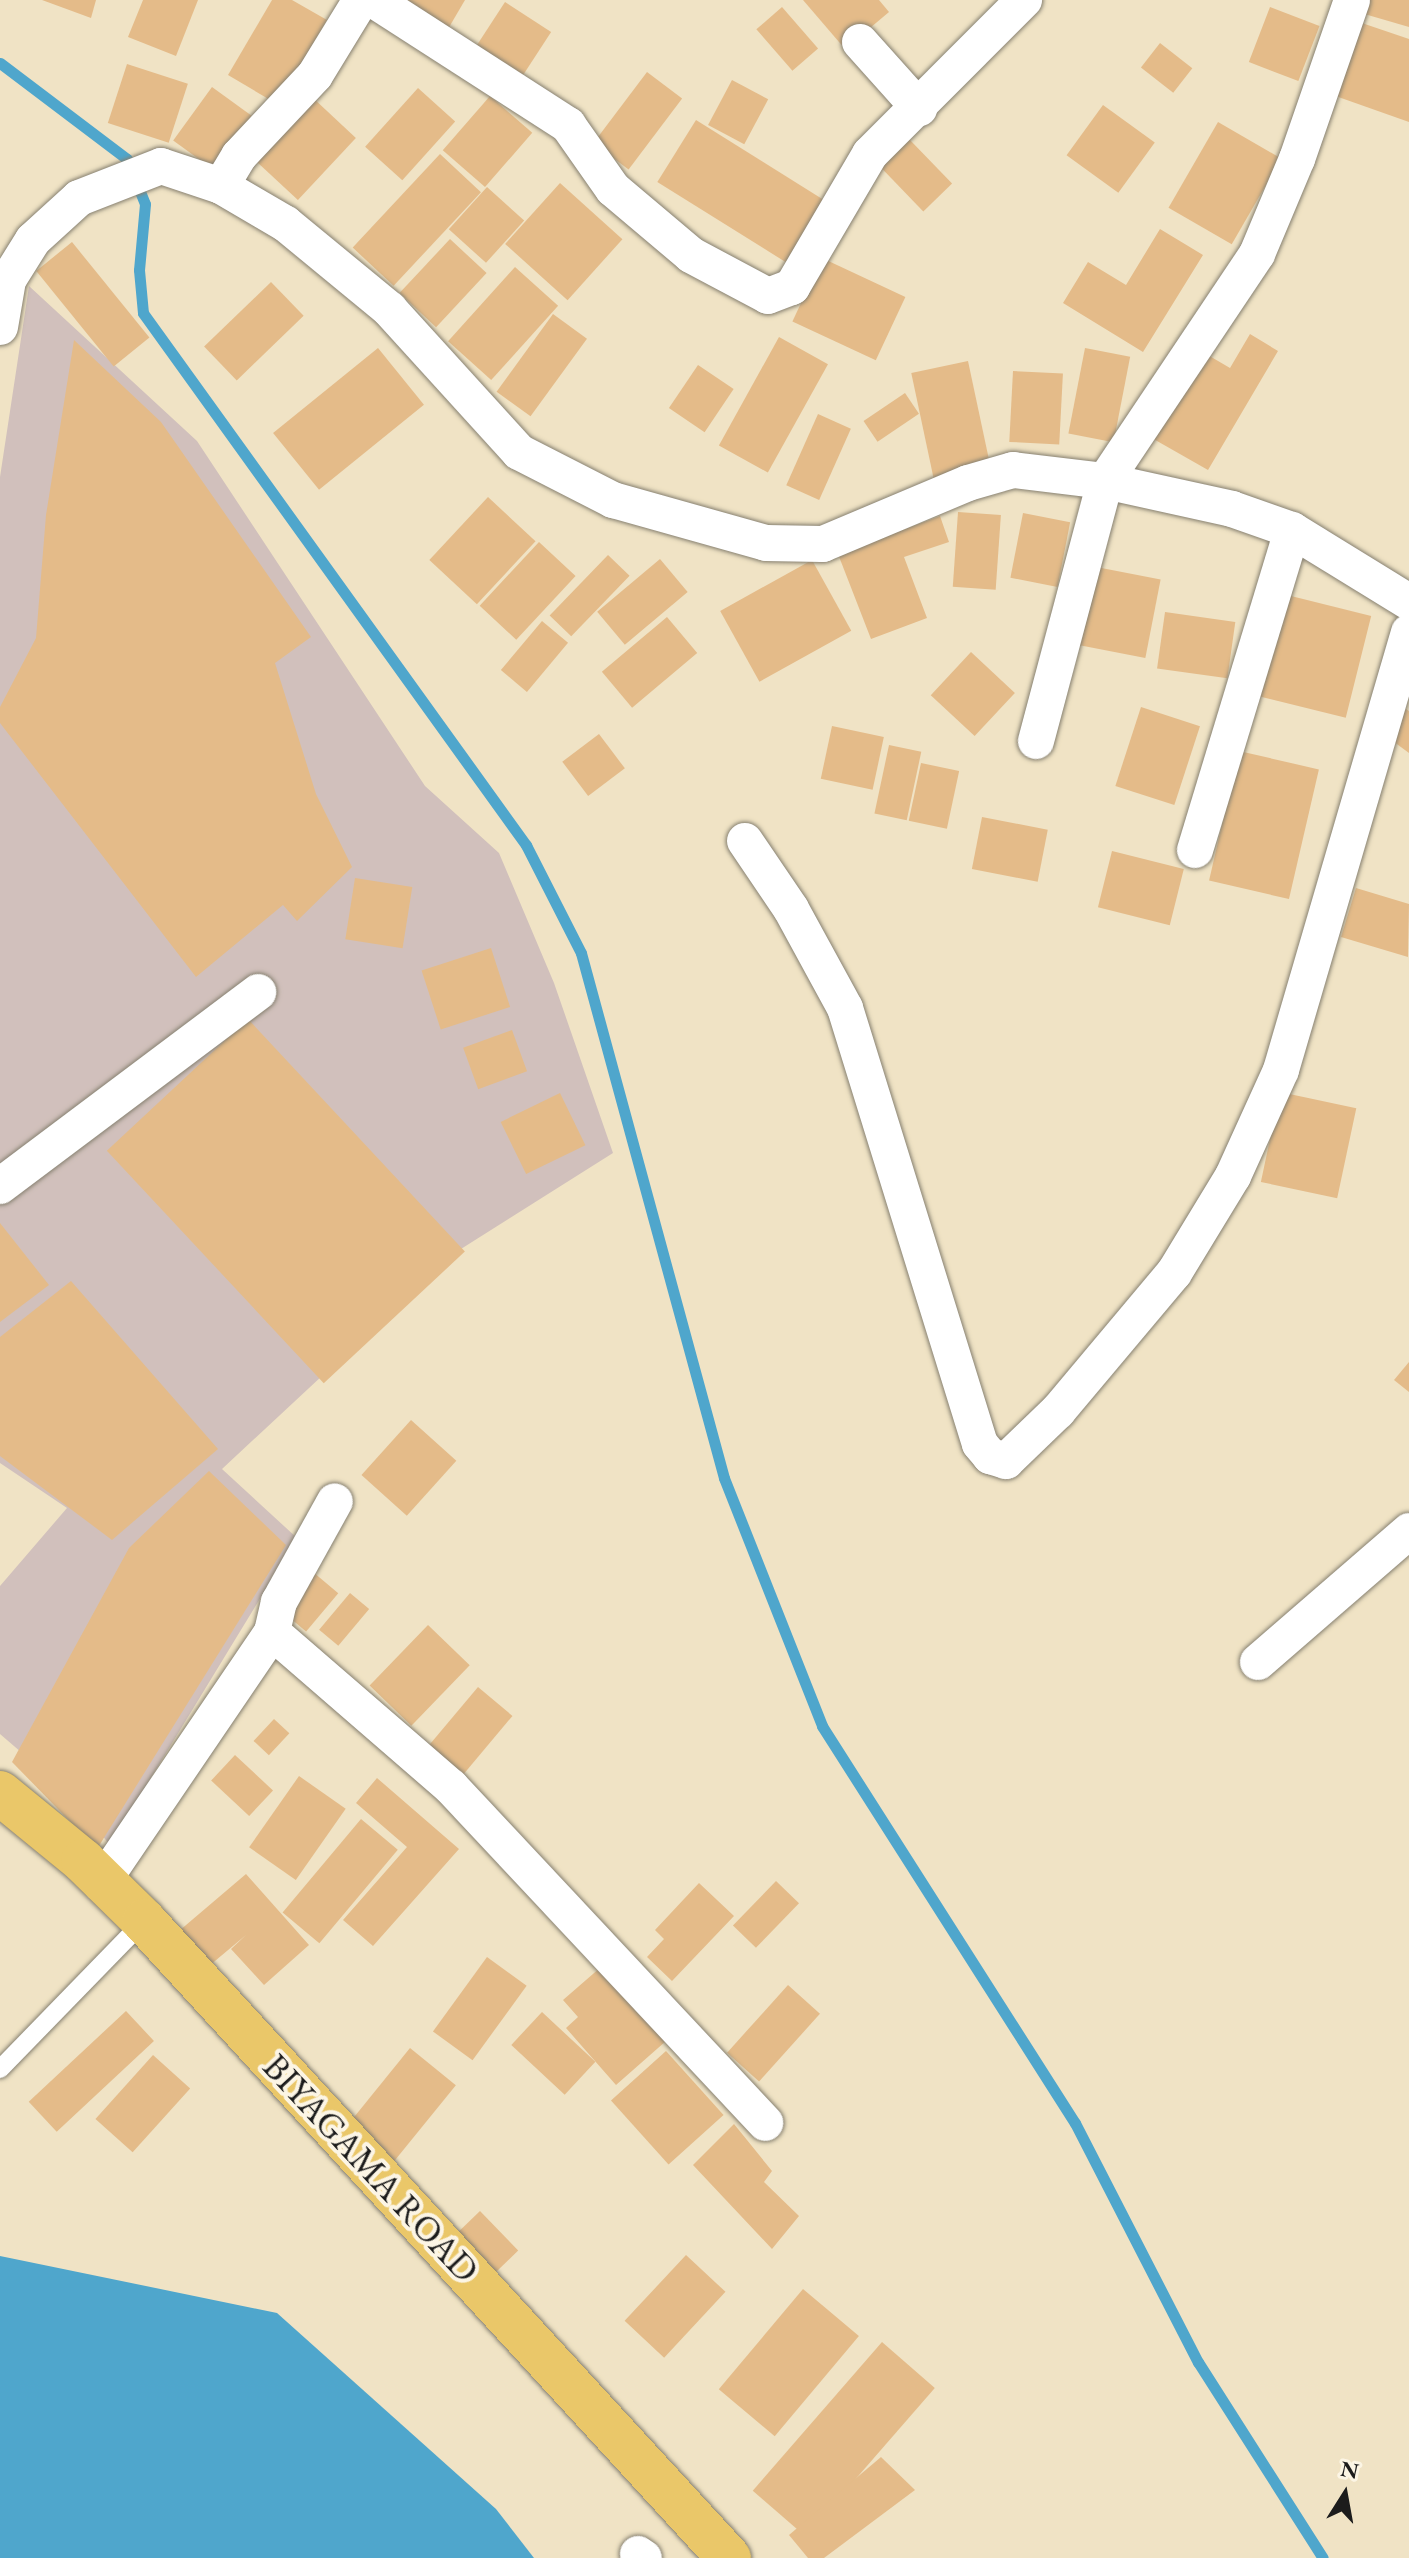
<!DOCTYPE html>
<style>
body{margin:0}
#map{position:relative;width:1409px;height:2558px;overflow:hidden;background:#f0e3c5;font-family:"EB Garamond",serif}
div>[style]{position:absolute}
.industrial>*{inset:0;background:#d1c0bc}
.water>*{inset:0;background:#4fa6cc}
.stream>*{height:11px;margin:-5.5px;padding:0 5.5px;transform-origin:5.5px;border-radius:5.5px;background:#4fa6cc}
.building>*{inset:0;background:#e4bb89;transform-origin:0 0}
.roads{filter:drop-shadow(0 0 2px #868070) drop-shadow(0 0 2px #868070)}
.lane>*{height:18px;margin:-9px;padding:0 9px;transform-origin:9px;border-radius:9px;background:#fff}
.street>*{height:36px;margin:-18px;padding:0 18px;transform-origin:18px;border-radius:18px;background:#fff}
.primary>*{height:44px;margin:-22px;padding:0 22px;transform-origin:22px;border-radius:22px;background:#eac769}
span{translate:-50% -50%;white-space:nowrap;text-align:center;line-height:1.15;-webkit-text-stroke:8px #fcf5e5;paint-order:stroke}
.street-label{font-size:36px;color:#1c1c1c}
.north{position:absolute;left:1305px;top:2454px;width:80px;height:80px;-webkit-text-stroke:6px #fcf5e5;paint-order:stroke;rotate:11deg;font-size:22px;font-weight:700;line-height:32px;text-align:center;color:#1c1c1c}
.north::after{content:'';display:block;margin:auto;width:28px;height:36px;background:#1c1c1c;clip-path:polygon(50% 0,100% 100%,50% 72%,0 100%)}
</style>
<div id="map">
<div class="industrial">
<i style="clip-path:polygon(29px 286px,197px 441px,425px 786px,499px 853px,554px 983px,613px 1153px,453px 1254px,222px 1469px,297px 1538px,110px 1845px,64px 1789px,0 1734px,0 1586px,67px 1508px,0 1463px,0 477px)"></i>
</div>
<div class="water">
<i style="clip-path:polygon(0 2256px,277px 2313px,496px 2509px,534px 2558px,0 2558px)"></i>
</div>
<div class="stream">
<i style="left:0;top:63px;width:159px;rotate:37.1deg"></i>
<i style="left:127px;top:159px;width:48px;rotate:68.2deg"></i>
<i style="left:145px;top:204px;width:66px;rotate:95.2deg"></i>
<i style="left:139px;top:270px;width:43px;rotate:84.7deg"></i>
<i style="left:143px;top:313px;width:656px;rotate:54.25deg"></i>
<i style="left:526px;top:845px;width:121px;rotate:63deg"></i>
<i style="left:581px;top:953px;width:544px;rotate:74.76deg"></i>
<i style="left:724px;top:1478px;width:267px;rotate:68.4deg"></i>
<i style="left:822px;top:1726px;width:471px;rotate:57.5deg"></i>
<i style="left:1075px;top:2123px;width:269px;rotate:62.8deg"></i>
<i style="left:1198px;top:2362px;width:232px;rotate:57.5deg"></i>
</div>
<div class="building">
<i style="clip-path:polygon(42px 0,96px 0,91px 18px)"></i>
<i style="clip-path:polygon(143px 0,198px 0,176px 56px,128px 37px)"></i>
<i style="clip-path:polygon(272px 0,292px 0,327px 20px,277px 104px,228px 75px)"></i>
<i style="clip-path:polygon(399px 0,465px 0,448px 29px)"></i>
<i style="clip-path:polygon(803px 0,879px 0,889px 12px,845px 49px)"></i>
<i style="clip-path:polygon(1365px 0,1409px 0,1409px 27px,1361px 13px)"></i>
<i style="left:505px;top:2px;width:55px;height:52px;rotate:33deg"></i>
<i style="left:782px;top:7px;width:55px;height:34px;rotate:49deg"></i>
<i style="left:1270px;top:7px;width:53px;height:59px;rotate:21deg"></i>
<i style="clip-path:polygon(1353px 20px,1409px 39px,1409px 122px,1327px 93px)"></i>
<i style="left:1160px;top:43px;width:41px;height:31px;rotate:38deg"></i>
<i style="left:127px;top:64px;width:64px;height:62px;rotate:18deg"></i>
<i style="left:647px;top:72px;width:44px;height:89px;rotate:37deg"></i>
<i style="left:732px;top:80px;width:41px;height:51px;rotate:28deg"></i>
<i style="left:212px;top:87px;width:49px;height:66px;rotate:36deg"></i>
<i style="left:418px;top:88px;width:50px;height:79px;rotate:42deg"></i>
<i style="left:490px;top:96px;width:56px;height:72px;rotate:41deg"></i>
<i style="left:312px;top:97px;width:60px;height:85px;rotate:43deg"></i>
<i style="left:1103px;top:105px;width:64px;height:62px;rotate:36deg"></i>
<i style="left:696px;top:120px;width:155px;height:73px;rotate:32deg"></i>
<i style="left:1218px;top:122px;width:73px;height:99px;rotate:30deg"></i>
<i style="left:909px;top:139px;width:62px;height:40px;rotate:46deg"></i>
<i style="left:440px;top:154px;width:56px;height:128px;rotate:43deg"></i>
<i style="left:560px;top:183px;width:84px;height:82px;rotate:42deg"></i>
<i style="left:487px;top:187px;width:50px;height:57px;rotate:42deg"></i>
<i style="clip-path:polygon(1160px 229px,1203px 255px,1143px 352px,1063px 303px,1088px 262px,1126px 285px)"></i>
<i style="left:450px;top:239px;width:50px;height:74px;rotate:43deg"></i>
<i style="left:72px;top:242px;width:123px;height:46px;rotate:51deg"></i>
<i style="left:822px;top:258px;width:92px;height:70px;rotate:25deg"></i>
<i style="left:515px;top:267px;width:58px;height:100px;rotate:42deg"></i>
<i style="left:271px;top:282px;width:47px;height:93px;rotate:46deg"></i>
<i style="left:553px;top:314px;width:42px;height:96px;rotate:36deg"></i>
<i style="clip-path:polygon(1250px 334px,1278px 351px,1208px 470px,1150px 437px,1201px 351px,1230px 368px)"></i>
<i style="left:779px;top:337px;width:56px;height:124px;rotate:29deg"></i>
<i style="clip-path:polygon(74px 340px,161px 422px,311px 637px,275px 663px,316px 794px,352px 867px,297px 921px,283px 905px,196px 977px,0 723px,0 707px,36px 638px,46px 515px)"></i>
<i style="left:378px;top:348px;width:73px;height:135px;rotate:51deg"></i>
<i style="left:1085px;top:348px;width:46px;height:87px;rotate:11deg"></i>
<i style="left:968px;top:361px;width:110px;height:58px;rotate:78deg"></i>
<i style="left:698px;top:365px;width:43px;height:52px;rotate:34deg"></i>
<i style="left:1013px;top:371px;width:50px;height:71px;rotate:3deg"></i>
<i style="left:905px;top:393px;width:25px;height:50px;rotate:56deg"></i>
<i style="left:818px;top:414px;width:36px;height:78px;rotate:24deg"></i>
<i style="left:488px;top:497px;width:65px;height:86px;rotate:43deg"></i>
<i style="left:958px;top:512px;width:43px;height:75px;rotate:4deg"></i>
<i style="left:1023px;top:513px;width:48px;height:66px;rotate:11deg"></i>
<i style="clip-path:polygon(940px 516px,949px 542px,904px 557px,927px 618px,871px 639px,838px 554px)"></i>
<i style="left:539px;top:542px;width:50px;height:87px;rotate:43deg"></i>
<i style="left:608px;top:555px;width:30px;height:84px;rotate:44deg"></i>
<i style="left:660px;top:559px;width:43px;height:82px;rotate:50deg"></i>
<i style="left:812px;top:560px;width:81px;height:105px;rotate:61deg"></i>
<i style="left:1086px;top:565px;width:76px;height:80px;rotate:11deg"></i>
<i style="left:1279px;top:593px;width:95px;height:105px;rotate:14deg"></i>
<i style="left:1165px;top:612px;width:71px;height:57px;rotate:8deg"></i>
<i style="left:667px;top:617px;width:47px;height:85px;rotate:50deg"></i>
<i style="left:542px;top:621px;width:34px;height:64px;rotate:40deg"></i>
<i style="left:971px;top:652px;width:60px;height:59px;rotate:43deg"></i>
<i style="left:1141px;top:707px;width:62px;height:83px;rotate:18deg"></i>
<i style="clip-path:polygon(1406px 709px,1409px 711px,1409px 753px,1386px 736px)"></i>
<i style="left:832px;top:726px;width:53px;height:54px;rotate:12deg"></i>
<i style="left:599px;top:734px;width:43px;height:46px;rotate:53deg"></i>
<i style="left:889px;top:745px;width:33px;height:70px;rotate:12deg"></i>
<i style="left:1239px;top:751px;width:82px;height:133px;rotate:13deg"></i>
<i style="left:921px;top:763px;width:39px;height:59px;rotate:12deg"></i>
<i style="left:982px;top:817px;width:67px;height:53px;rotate:11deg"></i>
<i style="left:1112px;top:851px;width:74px;height:58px;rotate:14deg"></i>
<i style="left:355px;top:878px;width:58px;height:62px;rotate:9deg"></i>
<i style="clip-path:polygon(1356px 888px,1409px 904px,1408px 957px,1341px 937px)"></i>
<i style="left:491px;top:948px;width:62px;height:73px;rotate:72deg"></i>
<i style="left:248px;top:1019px;width:318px;height:193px;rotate:47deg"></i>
<i style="left:512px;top:1030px;width:44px;height:52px;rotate:70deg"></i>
<i style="left:1280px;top:1092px;width:78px;height:92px;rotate:12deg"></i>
<i style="left:560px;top:1093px;width:58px;height:66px;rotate:64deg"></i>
<i style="clip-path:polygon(0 1223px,49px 1285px,0 1322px)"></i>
<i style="clip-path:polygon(71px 1281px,218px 1449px,112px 1540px,0 1456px,0 1337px)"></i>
<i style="clip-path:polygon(1409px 1362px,1409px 1392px,1394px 1380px)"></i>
<i style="left:411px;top:1420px;width:61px;height:74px;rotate:42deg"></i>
<i style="clip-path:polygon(209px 1471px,286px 1545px,97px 1849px,12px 1762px,129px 1548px)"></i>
<i style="left:313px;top:1572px;width:33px;height:50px;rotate:40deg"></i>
<i style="left:350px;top:1593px;width:25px;height:48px;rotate:40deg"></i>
<i style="left:428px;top:1625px;width:58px;height:84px;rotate:44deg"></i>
<i style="left:478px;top:1687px;width:45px;height:84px;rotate:40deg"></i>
<i style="left:274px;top:1719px;width:21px;height:30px;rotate:43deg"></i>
<i style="left:235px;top:1755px;width:52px;height:35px;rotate:43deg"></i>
<i style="left:299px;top:1776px;width:57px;height:87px;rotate:35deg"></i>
<i style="clip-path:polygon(377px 1778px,459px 1849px,373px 1946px,343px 1920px,407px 1847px,356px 1803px)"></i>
<i style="left:361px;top:1819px;width:48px;height:122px;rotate:40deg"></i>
<i style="clip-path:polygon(246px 1874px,309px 1945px,264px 1985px,231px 1949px,246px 1935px,209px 1966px,179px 1931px)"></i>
<i style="left:776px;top:1881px;width:32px;height:62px;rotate:44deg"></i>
<i style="clip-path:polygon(699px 1883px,734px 1916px,672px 1981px,647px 1957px,664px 1939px,655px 1930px)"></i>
<i style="left:487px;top:1957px;width:49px;height:92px;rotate:36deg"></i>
<i style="clip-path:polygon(601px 1967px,666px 2041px,616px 2085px,566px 2028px,578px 2017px,563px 2000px)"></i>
<i style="left:788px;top:1985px;width:43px;height:91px;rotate:42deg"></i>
<i style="left:126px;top:2011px;width:41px;height:133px;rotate:47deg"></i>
<i style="left:542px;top:2012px;width:73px;height:45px;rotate:43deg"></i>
<i style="left:410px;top:2048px;width:59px;height:100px;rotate:39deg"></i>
<i style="left:666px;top:2051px;width:86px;height:74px;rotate:48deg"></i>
<i style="left:153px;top:2055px;width:50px;height:86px;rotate:42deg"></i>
<i style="clip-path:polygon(734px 2124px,772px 2171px,764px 2182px,799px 2216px,772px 2249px,693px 2165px)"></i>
<i style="left:480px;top:2211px;width:55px;height:45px;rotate:46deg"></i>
<i style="left:686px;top:2255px;width:54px;height:90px;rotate:43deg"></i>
<i style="left:803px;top:2289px;width:73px;height:131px;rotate:40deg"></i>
<i style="left:882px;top:2342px;width:70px;height:197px;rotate:41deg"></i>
<i style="clip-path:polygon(881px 2457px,915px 2490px,824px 2558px,808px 2558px,789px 2535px)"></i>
</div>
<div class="roads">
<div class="lane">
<i style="left:0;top:2069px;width:206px;rotate:-45.8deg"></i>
</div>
<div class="street">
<i style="left:374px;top:0;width:231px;rotate:32.8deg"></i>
<i style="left:568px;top:125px;width:78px;rotate:54.9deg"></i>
<i style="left:613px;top:189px;width:102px;rotate:40.2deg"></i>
<i style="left:691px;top:255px;width:87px;rotate:28deg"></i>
<i style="left:768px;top:296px;width:26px;rotate:-21deg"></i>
<i style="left:792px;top:287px;width:154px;rotate:-59.6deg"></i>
<i style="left:870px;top:154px;width:218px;rotate:-45deg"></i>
<i style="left:860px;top:42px;width:89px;rotate:48.2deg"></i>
<i style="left:221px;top:186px;width:35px;rotate:-59deg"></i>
<i style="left:239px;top:156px;width:111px;rotate:-46.8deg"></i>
<i style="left:315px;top:75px;width:88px;rotate:-58.5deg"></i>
<i style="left:0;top:327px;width:48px;rotate:-80.3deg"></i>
<i style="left:8px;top:280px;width:47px;rotate:-58deg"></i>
<i style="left:33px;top:240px;width:62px;rotate:-42.4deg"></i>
<i style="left:79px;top:198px;width:88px;rotate:-21.3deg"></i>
<i style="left:161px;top:166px;width:63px;rotate:18.4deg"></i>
<i style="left:221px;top:186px;width:75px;rotate:30.3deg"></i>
<i style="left:286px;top:224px;width:134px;rotate:39.5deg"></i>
<i style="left:389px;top:309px;width:193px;rotate:47.7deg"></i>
<i style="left:519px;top:452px;width:106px;rotate:27.1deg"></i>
<i style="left:613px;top:500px;width:159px;rotate:15.7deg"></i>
<i style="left:766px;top:543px;width:57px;rotate:1deg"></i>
<i style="left:823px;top:544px;width:157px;rotate:-22.8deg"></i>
<i style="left:968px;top:483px;width:47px;rotate:-16.1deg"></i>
<i style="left:1013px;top:470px;width:93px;rotate:6.8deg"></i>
<i style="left:1105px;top:481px;width:130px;rotate:12.4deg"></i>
<i style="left:1232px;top:509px;width:64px;rotate:19.3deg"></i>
<i style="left:1292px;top:530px;width:137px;rotate:31.6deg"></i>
<i style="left:1036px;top:741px;width:269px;rotate:-75.1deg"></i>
<i style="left:1105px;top:481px;width:273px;rotate:-56.2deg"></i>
<i style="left:1257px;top:254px;width:103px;rotate:-67.2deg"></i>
<i style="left:1297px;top:159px;width:168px;rotate:-70.9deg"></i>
<i style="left:745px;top:841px;width:82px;rotate:55.9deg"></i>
<i style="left:791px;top:909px;width:113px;rotate:61.4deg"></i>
<i style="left:845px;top:1008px;width:456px;rotate:72.8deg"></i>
<i style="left:980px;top:1444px;width:16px;rotate:50deg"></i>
<i style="left:990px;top:1456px;width:17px;rotate:17deg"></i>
<i style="left:1006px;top:1461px;width:72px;rotate:-43.9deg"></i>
<i style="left:1058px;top:1411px;width:180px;rotate:-50deg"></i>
<i style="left:1174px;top:1273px;width:114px;rotate:-58.7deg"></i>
<i style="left:1233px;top:1176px;width:116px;rotate:-65.6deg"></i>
<i style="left:1281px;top:1070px;width:456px;rotate:-73.7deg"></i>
<i style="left:1195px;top:850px;width:334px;rotate:-73.1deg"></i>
<i style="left:0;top:1186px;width:323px;rotate:-36.9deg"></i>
<i style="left:272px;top:1632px;width:237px;rotate:40.9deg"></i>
<i style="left:451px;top:1787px;width:460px;rotate:46.9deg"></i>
<i style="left:1258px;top:1662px;width:200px;rotate:-40.9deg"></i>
<i style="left:101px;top:1884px;width:305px;rotate:-55.8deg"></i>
<i style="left:272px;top:1632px;width:31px;rotate:-77deg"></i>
<i style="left:279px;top:1602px;width:115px;rotate:-61deg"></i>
<i style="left:638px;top:2554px;width:7px;rotate:34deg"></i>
</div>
<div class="primary">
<i style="left:0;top:1793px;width:107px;rotate:39.3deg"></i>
<i style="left:83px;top:1861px;width:86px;rotate:44.5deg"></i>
<i style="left:144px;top:1921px;width:865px;rotate:47.44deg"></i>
</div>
</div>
<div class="street-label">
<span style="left:371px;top:2168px;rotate:47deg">BIYAGAMA ROAD</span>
</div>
<div class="north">N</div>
</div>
